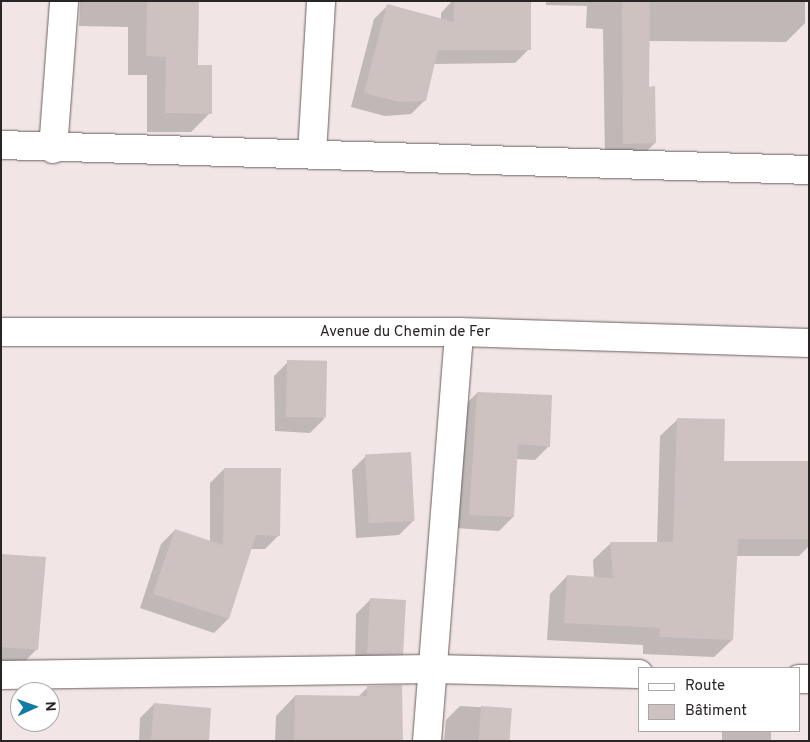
<!DOCTYPE html>
<meta charset="utf-8">
<style>
body{margin:0}
#map{position:relative;width:810px;height:742px;overflow:hidden;background:#f1e5e5;font-family:Overpass,sans-serif}
div>[style]{position:absolute}
.shadow>*{inset:0;background:#0003;transform-origin:0 0}
.building>*{inset:0;background:#cec2c1;transform-origin:0 0}
.roads{filter:drop-shadow(0 0 1px #6b6160) drop-shadow(0 0 1px #6b6160)}
.minor>*{height:28px;margin:-14px;padding:0 14px;transform-origin:14px;border-radius:14px;background:#fff}
.tertiary>*{height:28px;margin:-14px;padding:0 14px;transform-origin:14px;border-radius:14px;background:#fff}
span{translate:-50% -50%;white-space:nowrap;text-align:center;line-height:1.15;-webkit-text-stroke:4px #fff;paint-order:stroke}
.street-label{font-size:15px;color:#292524}
.frame{position:absolute;inset:0;border:2px solid #292524;pointer-events:none}
.legend{position:absolute;left:638px;top:667px;width:162px;height:65px;box-sizing:border-box;background:#fff;border:1px solid #a9a8a7;margin:0;padding:6px 9px;list-style:none;font-size:15px;color:#292524}
.legend li{display:flex;align-items:center;gap:10px;height:25px}
.legend b{width:25px;border:1px solid #a9a8a7}
.north{position:absolute;left:10px;top:682px;width:50px;height:50px;box-sizing:border-box;background:#fff;border:1px solid #a9a8a7;border-radius:50%;rotate:88deg;font-size:14px;font-weight:700;line-height:20px;text-align:center;color:#292524}
.north::after{content:'';display:block;margin:auto;width:18px;height:22px;background:#107ba5;clip-path:polygon(50% 0,100% 100%,50% 72%,0 100%)}
</style>
<div id="map">
<div class="shadow">
<i style="clip-path:polygon(80px 1px,198px 1px,197px 66px,210px 113px,191px 132px,147px 132px,147px 75px,128px 75px,128px 27px,79px 26px)"></i>
<i style="clip-path:polygon(452px 1px,529px 1px,529px 49px,515px 63px,434px 64px,425px 100px,411px 114px,385px 116px,351px 107px,374px 19px,388px 5px,441px 19px,441px 13px)"></i>
<i style="clip-path:polygon(546px 1px,805px 1px,805px 23px,786px 42px,648px 41px,647px 88px,655px 143px,636px 162px,605px 162px,603px 29px,586px 28px,587px 6px,546px 5px)"></i>
<i style="clip-path:polygon(288px 362px,324px 419px,310px 433px,275px 431px,274px 376px)"></i>
<i style="clip-path:polygon(477px 393px,549px 446px,535px 460px,516px 459px,513px 517px,499px 531px,456px 528px,463px 407px)"></i>
<i style="clip-path:polygon(678px 419px,722px 462px,809px 462px,809px 546px,799px 556px,736px 556px,732px 640px,714px 657px,643px 654px,643px 645px,547px 640px,550px 594px,567px 576px,594px 578px,593px 560px,611px 543px,657px 543px,660px 436px)"></i>
<i style="clip-path:polygon(366px 456px,413px 521px,399px 535px,356px 538px,352px 470px)"></i>
<i style="clip-path:polygon(224px 469px,279px 535px,265px 549px,250px 549px,228px 619px,214px 633px,140px 608px,161px 544px,175px 530px,210px 542px,210px 483px)"></i>
<i style="clip-path:polygon(1px 555px,37px 649px,23px 663px,1px 662px)"></i>
<i style="clip-path:polygon(370px 600px,402px 653px,388px 667px,355px 668px,356px 614px)"></i>
<i style="clip-path:polygon(368px 687px,401px 741px,275px 741px,276px 716px,295px 696px,358px 697px)"></i>
<i style="clip-path:polygon(154px 704px,207px 741px,139px 741px,140px 718px)"></i>
<i style="clip-path:polygon(460px 706px,511px 709px,509px 741px,444px 741px,446px 720px)"></i>
<i style="left:722px;top:731px;width:49px;height:10px"></i>
</div>
<div class="building">
<i style="clip-path:polygon(147px 1px,199px 1px,198px 65px,212px 65px,212px 114px,165px 113px,166px 57px,146px 56px)"></i>
<i style="clip-path:polygon(454px 1px,531px 1px,531px 50px,438px 50px,426px 101px,400px 102px,364px 93px,387px 4px,454px 22px)"></i>
<i style="clip-path:polygon(622px 1px,650px 1px,649px 87px,655px 86px,656px 143px,623px 144px)"></i>
<i style="left:287px;top:360px;width:40px;height:57px;rotate:1deg"></i>
<i style="clip-path:polygon(477px 392px,552px 395px,550px 447px,518px 444px,514px 517px,469px 515px)"></i>
<i style="clip-path:polygon(677px 418px,725px 419px,724px 461px,809px 461px,809px 539px,738px 539px,733px 640px,659px 637px,660px 628px,564px 623px,567px 575px,613px 578px,610px 542px,673px 542px)"></i>
<i style="left:411px;top:452px;width:69px;height:46px;rotate:87deg"></i>
<i style="clip-path:polygon(224px 468px,281px 468px,280px 536px,256px 535px,229px 619px,153px 594px,175px 529px,223px 545px)"></i>
<i style="clip-path:polygon(1px 554px,46px 557px,38px 650px,1px 647px)"></i>
<i style="left:370px;top:598px;width:36px;height:56px;rotate:3deg"></i>
<i style="clip-path:polygon(402px 685px,403px 741px,294px 741px,295px 695px,367px 696px,367px 686px)"></i>
<i style="clip-path:polygon(154px 703px,211px 708px,209px 741px,151px 741px)"></i>
<i style="left:481px;top:706px;width:31px;height:35px;rotate:4deg"></i>
</div>
<div class="roads">
<div class="minor">
<i style="left:53px;top:149px;width:148px;rotate:-85.7deg"></i>
<i style="left:312px;top:154px;width:153px;rotate:-86.6deg"></i>
<i style="left:1px;top:675px;width:431px;rotate:-0.8deg"></i>
<i style="left:432px;top:669px;width:207px;rotate:1.4deg"></i>
<i style="left:799px;top:679px;width:10px"></i>
<i style="left:427px;top:741px;width:410px;rotate:-85.5deg"></i>
</div>
<div class="tertiary">
<i style="left:1px;top:145px;width:808px;rotate:1.77deg"></i>
<i style="left:1px;top:332px;width:458px"></i>
<i style="left:459px;top:332px;width:350px;rotate:1.8deg"></i>
</div>
</div>
<div class="street-label">
<span style="left:405px;top:333px">Avenue du Chemin de Fer</span>
</div>
<div class="frame"></div>
<ul class="legend">
<li><b style="height:6px;background:#fff"></b>Route</li>
<li><b style="height:14px;background:#cec2c1"></b>Bâtiment</li>
</ul>
<div class="north">N</div>
</div>
